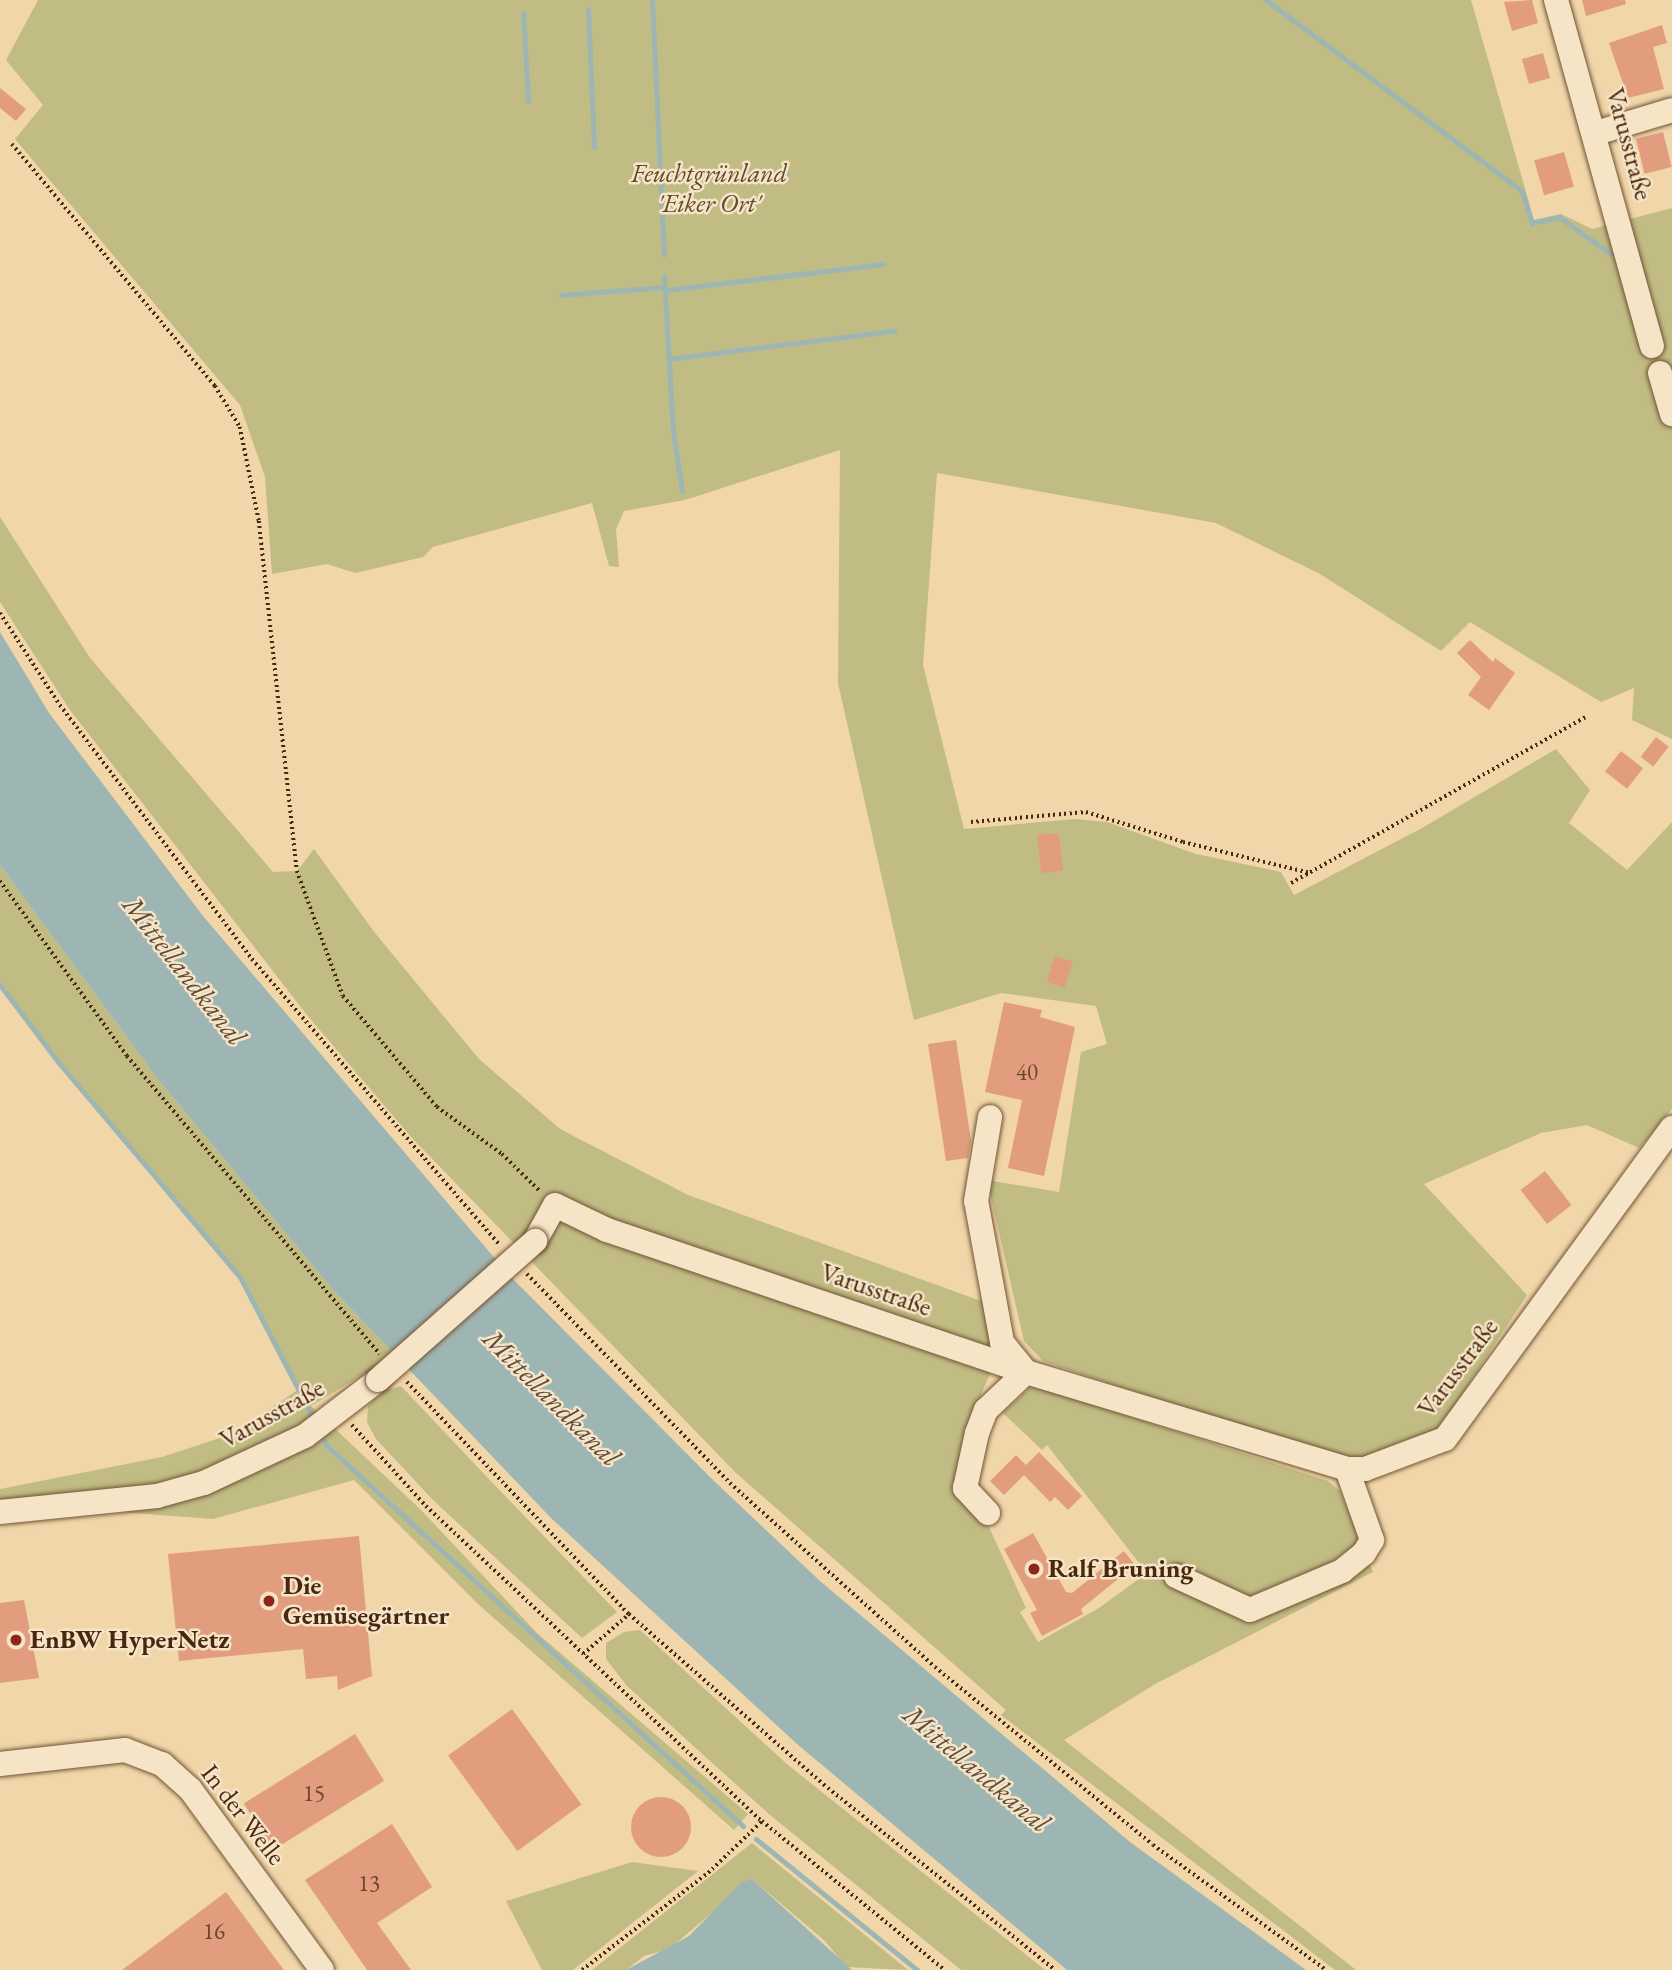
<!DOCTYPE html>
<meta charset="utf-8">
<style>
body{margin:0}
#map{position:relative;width:1672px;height:1970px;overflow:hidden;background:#f0d6a8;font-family:"EB Garamond",serif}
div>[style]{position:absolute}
.green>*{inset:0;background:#c0bc83}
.water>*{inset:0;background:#9eb6b3}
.stream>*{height:5px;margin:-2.5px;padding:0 2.5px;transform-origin:2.5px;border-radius:2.5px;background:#9eb6b3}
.building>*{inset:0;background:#e29d7e;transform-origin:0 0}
.round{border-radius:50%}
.path>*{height:3.5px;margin-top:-1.75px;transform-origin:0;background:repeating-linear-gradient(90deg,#492812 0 2px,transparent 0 5.5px)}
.roads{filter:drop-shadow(0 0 2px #735438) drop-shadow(0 0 2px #735438)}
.minor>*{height:24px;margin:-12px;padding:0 12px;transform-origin:12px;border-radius:12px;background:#f5e4c6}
.bridges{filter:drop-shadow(0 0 2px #735438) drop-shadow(0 0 2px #735438)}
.minor-bridge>*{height:24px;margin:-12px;padding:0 12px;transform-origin:12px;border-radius:12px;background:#f5e4c6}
.dots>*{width:19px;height:19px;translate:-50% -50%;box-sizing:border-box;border:4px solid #f5e4c6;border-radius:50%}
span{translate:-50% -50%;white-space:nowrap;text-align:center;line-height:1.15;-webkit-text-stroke:5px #f5e4c6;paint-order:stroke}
.number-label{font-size:23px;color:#6f452d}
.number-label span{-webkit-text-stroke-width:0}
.street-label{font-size:26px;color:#492812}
.park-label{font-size:26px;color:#614629;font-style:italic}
.poi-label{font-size:26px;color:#492812;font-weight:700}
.left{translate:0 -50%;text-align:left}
.water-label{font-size:28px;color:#5e4c3a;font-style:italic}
</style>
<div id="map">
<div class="green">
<i style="clip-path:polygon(38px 0,1471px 0,1534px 220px,1561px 214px,1592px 229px,1672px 208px,1672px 739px,1632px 720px,1634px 688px,1601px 702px,1470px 622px,1441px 651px,1320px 574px,1216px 523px,937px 473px,923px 665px,964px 829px,1075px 819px,1107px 822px,1196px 854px,1281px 872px,1294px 895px,1422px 828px,1556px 749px,1590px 790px,1569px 823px,1627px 870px,1672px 822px,1672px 1109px,1639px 1148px,1587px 1125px,1541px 1133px,1424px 1184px,1527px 1295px,1438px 1431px,1351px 1464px,1043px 1361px,1024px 1341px,987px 1180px,1059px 1192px,1081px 1052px,1107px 1044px,1096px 1006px,1001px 993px,914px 1020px,838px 683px,840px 450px,685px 500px,624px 511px,616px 529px,619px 567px,609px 566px,592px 503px,433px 547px,423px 557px,355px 573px,327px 564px,272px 574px,265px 477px,240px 405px,15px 139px,43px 105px,6px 60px)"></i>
<i style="clip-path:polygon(0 517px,90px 658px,273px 872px,297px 871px,314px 849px,375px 933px,479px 1059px,560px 1129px,688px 1195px,995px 1306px,999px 1353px,966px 1429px,958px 1489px,989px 1527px,1026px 1608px,1020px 1612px,1038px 1642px,1099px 1608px,1147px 1573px,1047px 1445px,1042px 1450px,1003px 1413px,1033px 1385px,1328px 1481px,1340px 1491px,1373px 1572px,1157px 1683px,1064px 1740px,1356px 1970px,1335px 1970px,1001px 1715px,1006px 1710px,736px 1473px,412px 1138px,307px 1015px,70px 710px,0 602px)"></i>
<i style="clip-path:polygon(0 865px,157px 1078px,334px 1291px,395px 1355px,311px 1406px,421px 1510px,537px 1633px,748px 1814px,734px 1830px,478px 1604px,354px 1480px,213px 1519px,0 1503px,0 1489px,162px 1457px,235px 1433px,299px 1389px,240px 1277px,59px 1063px,0 985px)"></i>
<i style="clip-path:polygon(401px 1386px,484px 1474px,617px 1612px,582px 1638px,433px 1500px,376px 1439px,367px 1422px,368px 1406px,381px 1392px)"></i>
<i style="clip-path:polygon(640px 1630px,788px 1765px,1045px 1970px,961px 1970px,770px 1815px,627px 1686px,606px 1659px,606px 1643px,624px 1632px)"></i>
<i style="clip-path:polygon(752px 1843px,908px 1970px,846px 1967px,825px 1941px,752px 1879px,669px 1949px,644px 1956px,626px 1970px,592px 1970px)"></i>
<i style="clip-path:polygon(632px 1862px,698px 1871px,573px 1970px,542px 1970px,506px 1901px)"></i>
</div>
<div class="water">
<i style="clip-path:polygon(0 632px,49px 713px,203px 916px,509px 1275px,713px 1480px,820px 1581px,1130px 1842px,1306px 1970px,1067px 1970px,797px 1744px,552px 1519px,334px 1291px,157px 1078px,0 865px)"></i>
<i style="clip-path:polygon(752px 1879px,852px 1970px,626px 1970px,689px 1936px,741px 1883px)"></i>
</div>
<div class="stream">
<i style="left:652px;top:0;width:255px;rotate:87.3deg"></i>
<i style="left:1266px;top:0;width:319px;rotate:36.7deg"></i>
<i style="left:1522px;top:191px;width:34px;rotate:73deg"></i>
<i style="left:1532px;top:223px;width:28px;rotate:-13deg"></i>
<i style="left:1559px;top:217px;width:64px;rotate:35.4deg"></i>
<i style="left:588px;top:9px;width:138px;rotate:87.5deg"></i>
<i style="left:523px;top:13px;width:88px;rotate:86.7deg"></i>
<i style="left:659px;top:178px;width:128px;rotate:-2.2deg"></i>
<i style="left:664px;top:276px;width:155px;rotate:86.7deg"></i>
<i style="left:673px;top:431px;width:61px;rotate:81.5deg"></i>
<i style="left:666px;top:290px;width:219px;rotate:-6.8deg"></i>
<i style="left:561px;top:295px;width:104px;rotate:-4.4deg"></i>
<i style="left:668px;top:359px;width:228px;rotate:-7.1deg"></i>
<i style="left:0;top:985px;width:98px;rotate:52.9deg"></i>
<i style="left:59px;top:1063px;width:280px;rotate:49.8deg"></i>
<i style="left:240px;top:1277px;width:161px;rotate:62.6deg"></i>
<i style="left:320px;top:1432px;width:14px;rotate:65deg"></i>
<i style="left:326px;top:1445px;width:565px;rotate:42.42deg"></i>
<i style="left:756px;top:1839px;width:208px;rotate:39.1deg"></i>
</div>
<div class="building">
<i style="clip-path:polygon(1532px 0,1538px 23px,1512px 31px,1504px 2px)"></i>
<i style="clip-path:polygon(1582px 0,1625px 0,1626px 4px,1586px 16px)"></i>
<i style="clip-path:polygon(1662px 25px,1667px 43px,1653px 47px,1664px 89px,1628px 98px,1609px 43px)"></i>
<i style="left:1543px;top:53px;width:26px;height:22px;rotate:74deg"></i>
<i style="clip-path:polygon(0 88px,26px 109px,16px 121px,0 108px)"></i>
<i style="left:1663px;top:132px;width:36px;height:28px;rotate:76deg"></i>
<i style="left:1564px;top:152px;width:36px;height:31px;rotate:74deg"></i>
<i style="clip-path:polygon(1470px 640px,1493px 662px,1495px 658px,1515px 673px,1489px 710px,1468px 695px,1481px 677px,1457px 653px)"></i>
<i style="left:1656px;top:737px;width:16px;height:25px;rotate:38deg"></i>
<i style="left:1621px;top:751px;width:28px;height:26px;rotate:38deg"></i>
<i style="left:1059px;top:833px;width:38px;height:22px;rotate:84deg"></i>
<i style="left:1055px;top:956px;width:19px;height:27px;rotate:18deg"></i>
<i style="clip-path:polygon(1004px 1002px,1042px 1010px,1040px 1017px,1075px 1027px,1044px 1176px,1008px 1168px,1022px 1100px,985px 1092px)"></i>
<i style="clip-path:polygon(956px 1040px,971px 1141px,968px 1158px,946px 1161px,928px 1044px)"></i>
<i style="left:1545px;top:1171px;width:43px;height:31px;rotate:52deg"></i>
<i style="clip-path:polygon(1039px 1452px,1082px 1496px,1068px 1510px,1055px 1497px,1050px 1502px,1024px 1475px,1004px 1495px,990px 1481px,1016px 1455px,1026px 1465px)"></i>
<i style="clip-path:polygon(1033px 1533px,1066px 1592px,1072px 1593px,1124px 1551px,1135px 1565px,1081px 1609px,1083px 1614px,1042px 1636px,1030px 1613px,1037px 1610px,1004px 1549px)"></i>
<i style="clip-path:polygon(359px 1536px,372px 1676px,338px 1690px,337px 1676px,306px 1679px,303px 1649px,179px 1661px,168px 1554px)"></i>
<i style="clip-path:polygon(24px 1600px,39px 1678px,0 1683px,0 1603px)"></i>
<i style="left:512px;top:1709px;width:118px;height:79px;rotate:54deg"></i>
<i style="left:355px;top:1734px;width:55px;height:131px;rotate:58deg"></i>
<i class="round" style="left:631px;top:1797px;width:60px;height:60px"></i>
<i style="clip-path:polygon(392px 1824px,432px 1887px,377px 1923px,411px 1970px,367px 1970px,305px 1880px)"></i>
<i style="clip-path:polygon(226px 1892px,284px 1970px,122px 1970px)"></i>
</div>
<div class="path">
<i style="left:12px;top:144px;width:316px;rotate:50deg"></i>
<i style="left:215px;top:386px;width:48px;rotate:58.6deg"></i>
<i style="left:240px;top:427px;width:96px;rotate:78.6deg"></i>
<i style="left:259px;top:521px;width:352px;rotate:83.8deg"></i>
<i style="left:297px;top:871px;width:133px;rotate:69.8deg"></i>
<i style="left:343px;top:996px;width:145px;rotate:49.7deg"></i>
<i style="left:437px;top:1107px;width:80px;rotate:35.9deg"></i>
<i style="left:502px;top:1154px;width:54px;rotate:44.3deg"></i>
<i style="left:0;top:613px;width:110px;rotate:56.9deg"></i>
<i style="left:60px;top:705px;width:318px;rotate:52.9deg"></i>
<i style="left:252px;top:959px;width:379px;rotate:49.1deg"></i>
<i style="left:971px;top:822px;width:115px;rotate:-5deg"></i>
<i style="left:1086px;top:812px;width:102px;rotate:17.2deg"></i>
<i style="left:1183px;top:842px;width:131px;rotate:13.7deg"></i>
<i style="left:0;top:881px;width:216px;rotate:54deg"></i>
<i style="left:127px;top:1056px;width:391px;rotate:49.7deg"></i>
<i style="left:1291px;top:883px;width:338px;rotate:-29.4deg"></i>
<i style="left:527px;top:1274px;width:291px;rotate:45.8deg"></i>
<i style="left:730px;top:1483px;width:275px;rotate:41.9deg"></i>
<i style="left:935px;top:1667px;width:281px;rotate:39.2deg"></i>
<i style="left:1153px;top:1845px;width:213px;rotate:35.8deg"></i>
<i style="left:407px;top:1382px;width:321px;rotate:46.3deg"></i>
<i style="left:629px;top:1614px;width:264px;rotate:41.2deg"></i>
<i style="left:828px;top:1788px;width:291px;rotate:38.7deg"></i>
<i style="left:352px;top:1425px;width:110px;rotate:47.6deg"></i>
<i style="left:426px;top:1506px;width:461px;rotate:43.2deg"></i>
<i style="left:762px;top:1821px;width:236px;rotate:39.2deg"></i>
<i style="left:583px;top:1654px;width:61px;rotate:-41deg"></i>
<i style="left:582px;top:1970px;width:159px;rotate:-37.6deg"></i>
<i style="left:708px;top:1873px;width:75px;rotate:-43.9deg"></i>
</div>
<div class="roads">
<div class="minor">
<i style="left:1556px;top:0;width:359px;rotate:74.5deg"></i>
<i style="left:1596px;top:133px;width:79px;rotate:-16.8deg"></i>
<i style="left:1660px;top:373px;width:43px;rotate:73.7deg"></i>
<i style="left:535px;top:1241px;width:41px;rotate:-60.9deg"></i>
<i style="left:555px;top:1205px;width:58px;rotate:25.7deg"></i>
<i style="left:607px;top:1230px;width:442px;rotate:18.7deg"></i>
<i style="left:1026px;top:1372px;width:335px;rotate:16.8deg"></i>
<i style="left:1347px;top:1469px;width:18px"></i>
<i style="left:1365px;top:1469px;width:85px;rotate:-20.6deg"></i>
<i style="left:1445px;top:1439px;width:385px;rotate:-53.9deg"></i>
<i style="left:0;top:1512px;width:158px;rotate:-5.8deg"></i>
<i style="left:157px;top:1496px;width:49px;rotate:-15.5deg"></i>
<i style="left:204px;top:1483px;width:111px;rotate:-25deg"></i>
<i style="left:305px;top:1436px;width:92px;rotate:-37.5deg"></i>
<i style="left:988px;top:1513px;width:34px;rotate:-133deg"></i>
<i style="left:965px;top:1488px;width:56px;rotate:-77.7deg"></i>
<i style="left:977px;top:1433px;width:25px;rotate:-69deg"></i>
<i style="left:986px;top:1410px;width:55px;rotate:-43.5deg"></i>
<i style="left:1026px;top:1372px;width:38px;rotate:-129deg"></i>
<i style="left:1002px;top:1342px;width:143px;rotate:-100.4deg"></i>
<i style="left:976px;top:1201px;width:85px;rotate:-80.5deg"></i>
<i style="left:1176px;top:1576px;width:81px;rotate:24.7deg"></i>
<i style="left:1250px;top:1610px;width:100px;rotate:-23deg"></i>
<i style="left:1342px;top:1571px;width:28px;rotate:-39deg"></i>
<i style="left:1364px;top:1553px;width:15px;rotate:-58deg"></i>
<i style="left:1372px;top:1540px;width:75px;rotate:-109.4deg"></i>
<i style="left:0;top:1764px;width:126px;rotate:-6.4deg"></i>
<i style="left:125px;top:1750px;width:40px;rotate:21deg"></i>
<i style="left:162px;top:1764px;width:38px;rotate:42deg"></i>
<i style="left:190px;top:1789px;width:224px;rotate:53.9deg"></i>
</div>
</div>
<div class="bridges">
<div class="minor-bridge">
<i style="left:378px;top:1380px;width:210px;rotate:-41.5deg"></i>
</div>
</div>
<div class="dots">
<i style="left:1034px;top:1569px;background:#8f2418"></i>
<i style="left:269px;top:1601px;background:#8f2418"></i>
<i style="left:16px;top:1640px;background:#8f2418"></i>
</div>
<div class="number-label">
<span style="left:1027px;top:1072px">40</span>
<span style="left:314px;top:1793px">15</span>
<span style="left:369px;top:1883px">13</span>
<span style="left:214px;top:1931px">16</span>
</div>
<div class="street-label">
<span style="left:1629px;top:144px;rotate:75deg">Varusstraße</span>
<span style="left:876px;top:1290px;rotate:19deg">Varusstraße</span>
<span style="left:1458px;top:1368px;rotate:-53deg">Varusstraße</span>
<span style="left:272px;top:1414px;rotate:-29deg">Varusstraße</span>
<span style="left:243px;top:1815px;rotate:52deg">In der Welle</span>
</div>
<div class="park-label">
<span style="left:709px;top:189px">Feuchtgrünland<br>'Eiker Ort'</span>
</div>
<div class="poi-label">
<span class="left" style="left:1048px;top:1569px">Ralf Bruning</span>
<span class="left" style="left:283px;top:1601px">Die<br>Gemüsegärtner</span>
<span class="left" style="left:30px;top:1640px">EnBW HyperNetz</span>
</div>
<div class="water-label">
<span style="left:185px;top:970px;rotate:52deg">Mittellandkanal</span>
<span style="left:552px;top:1397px;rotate:45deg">Mittellandkanal</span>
<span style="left:977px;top:1768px;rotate:40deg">Mittellandkanal</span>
</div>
</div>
